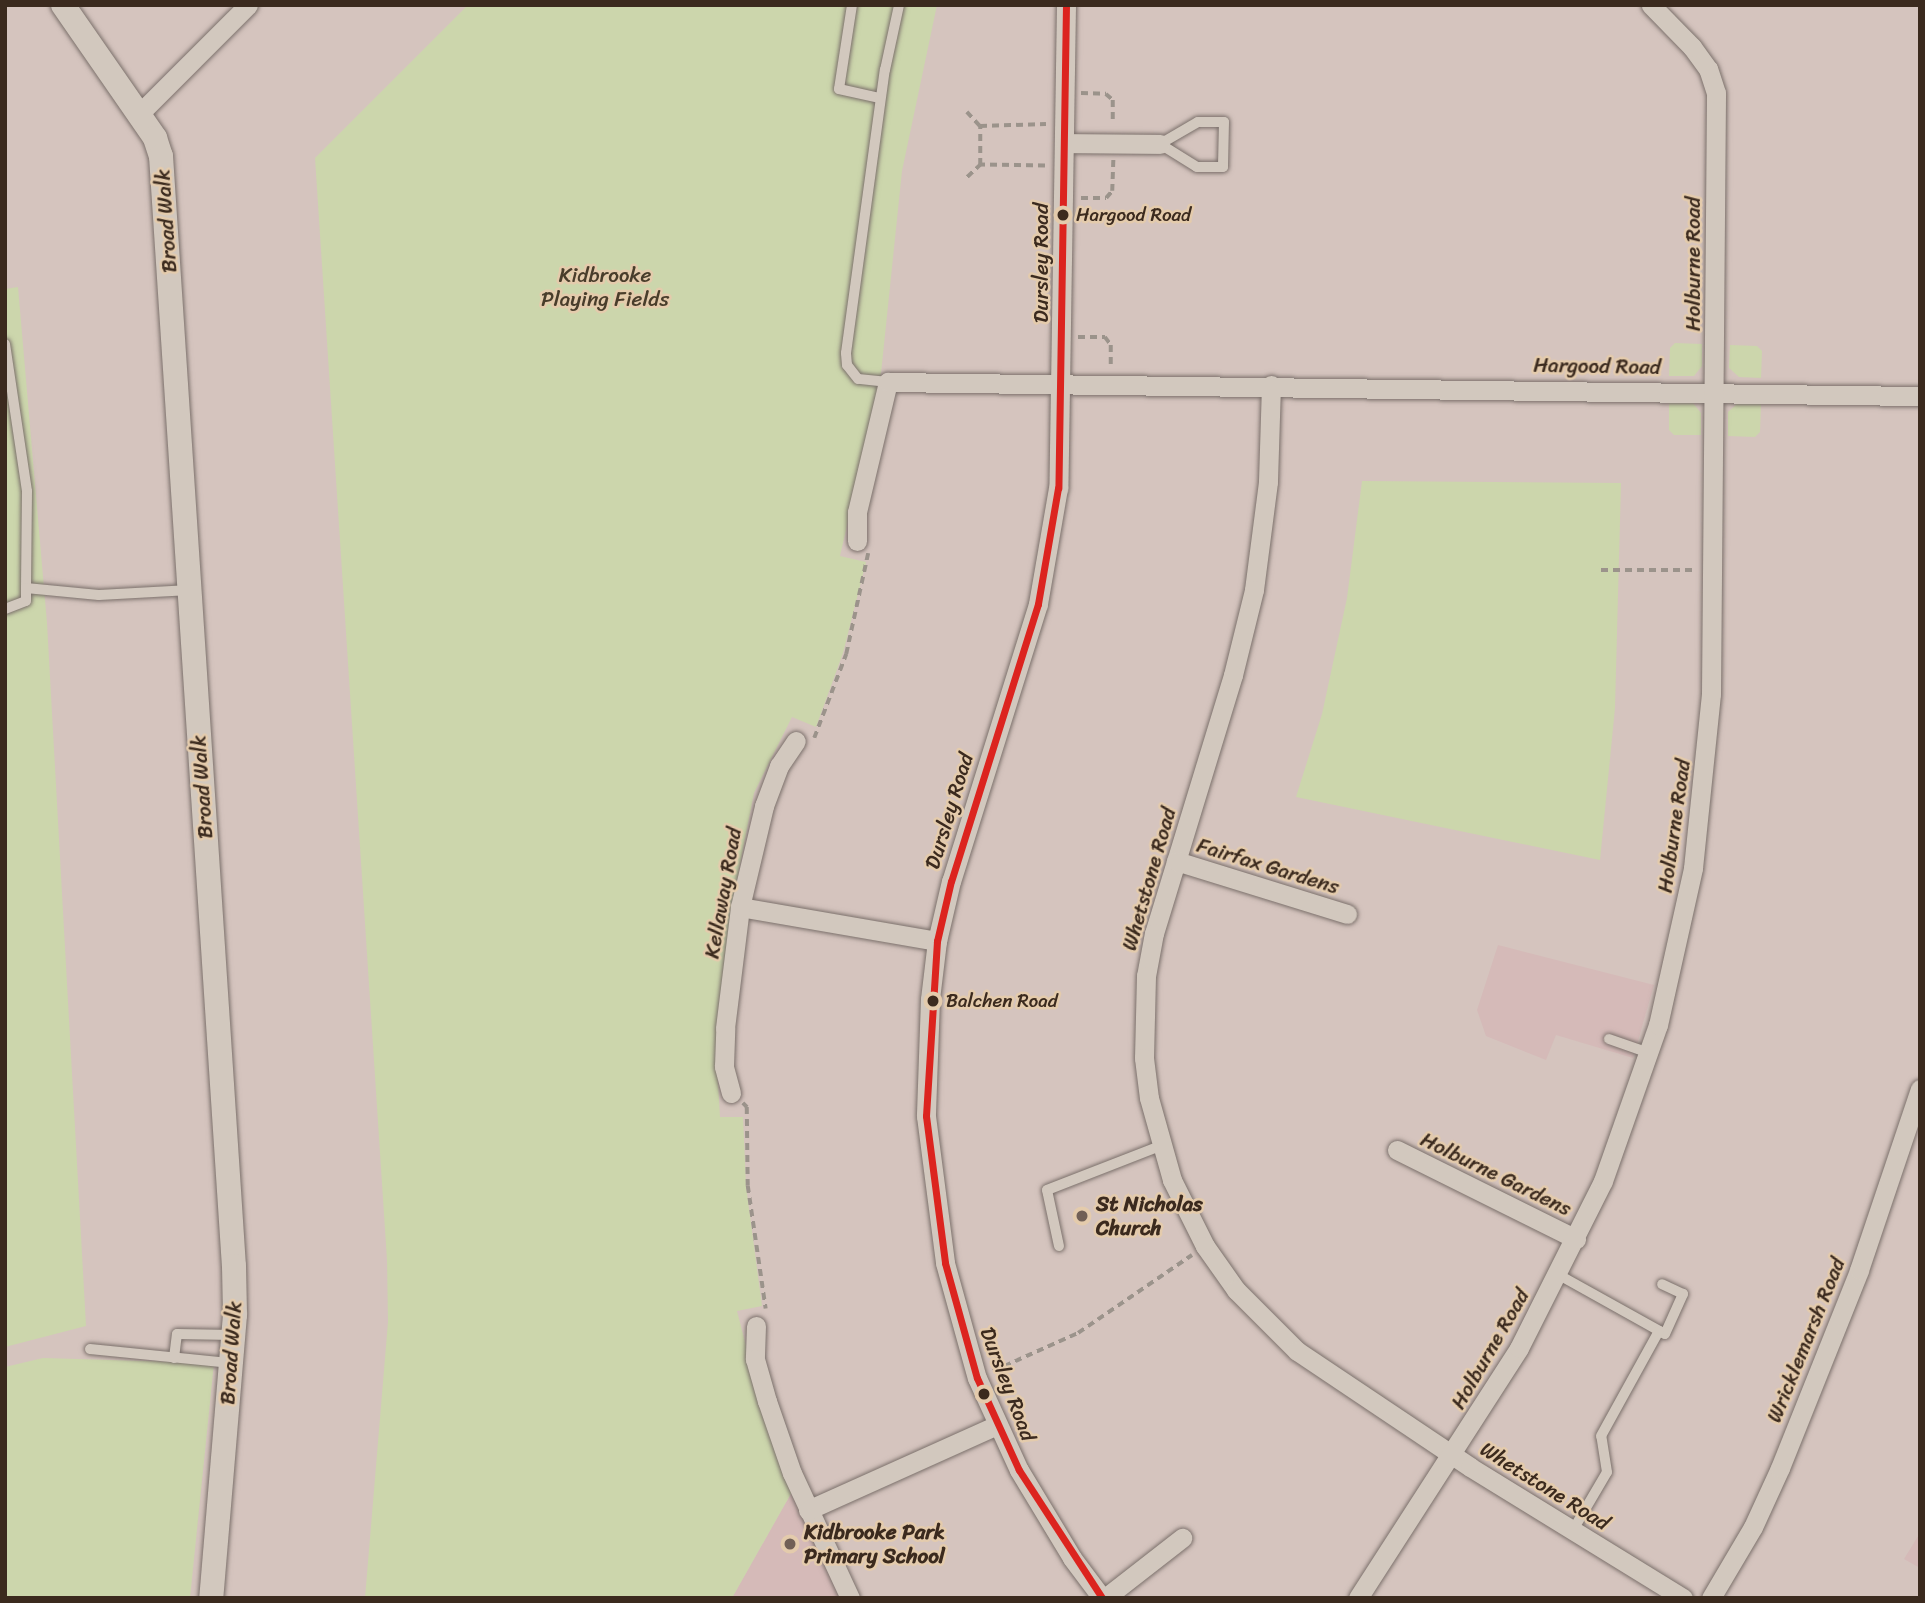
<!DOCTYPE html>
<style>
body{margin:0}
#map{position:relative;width:1925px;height:1603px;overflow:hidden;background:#d5c4be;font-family:Sriracha,sans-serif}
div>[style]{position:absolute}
.built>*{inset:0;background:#d5bab8}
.green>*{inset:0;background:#ccd6ac}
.path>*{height:3.5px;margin-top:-1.75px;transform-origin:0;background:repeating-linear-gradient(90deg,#9b938b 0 7px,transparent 0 12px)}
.roads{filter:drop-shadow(0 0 2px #7b706b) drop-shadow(0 0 2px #7b706b)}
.service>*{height:10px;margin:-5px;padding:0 5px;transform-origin:5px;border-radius:5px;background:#d2c8be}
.minor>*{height:19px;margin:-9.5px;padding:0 9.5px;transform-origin:9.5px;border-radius:9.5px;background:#d2c8be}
.tertiary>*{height:24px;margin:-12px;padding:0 12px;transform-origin:12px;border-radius:12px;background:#d2c8be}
.bus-1>*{height:7px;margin:-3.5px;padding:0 3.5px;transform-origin:3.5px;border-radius:3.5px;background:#dc241f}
.dots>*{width:19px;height:19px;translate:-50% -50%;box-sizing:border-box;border:4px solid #e4cbac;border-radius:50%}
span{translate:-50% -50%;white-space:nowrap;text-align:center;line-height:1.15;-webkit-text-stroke:5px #e4cbac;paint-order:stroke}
.bus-label{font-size:19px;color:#3b2a1e}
.left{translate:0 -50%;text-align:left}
.street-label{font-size:21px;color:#3b2a1e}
.park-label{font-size:21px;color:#493d2b}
.poi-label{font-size:21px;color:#3b2a1e;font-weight:700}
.frame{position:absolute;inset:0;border:7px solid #3b2a1e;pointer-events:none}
</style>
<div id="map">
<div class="built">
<i style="clip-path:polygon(1498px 945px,1654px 985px,1633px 1058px,1556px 1035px,1546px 1060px,1486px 1036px,1477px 1010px)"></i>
<i style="clip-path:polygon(793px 1490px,843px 1598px,732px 1598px)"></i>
<i style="clip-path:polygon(1920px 1533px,1920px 1568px,1904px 1559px)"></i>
</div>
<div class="green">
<i style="clip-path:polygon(468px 5px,937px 5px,902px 171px,880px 383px,840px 556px,866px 562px,843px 653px,816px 727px,792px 717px,754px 793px,733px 901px,718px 1081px,720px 1117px,743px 1117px,746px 1186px,762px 1306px,737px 1311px,758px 1392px,793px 1490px,732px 1598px,365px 1598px,388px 1322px,387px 1260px,315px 158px)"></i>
<i style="clip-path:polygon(18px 287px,47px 623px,86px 1326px,5px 1347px,5px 289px)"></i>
<i style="clip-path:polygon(1675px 343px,1702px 344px,1702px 366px,1694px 376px,1669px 376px,1670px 348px)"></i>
<i style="clip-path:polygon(1730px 345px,1757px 346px,1762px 351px,1761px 378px,1739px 377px,1729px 368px)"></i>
<i style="clip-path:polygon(1669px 403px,1693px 403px,1701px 413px,1701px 435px,1674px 435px,1669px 430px)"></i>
<i style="clip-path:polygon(1738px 403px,1761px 404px,1760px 432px,1755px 437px,1728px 436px,1728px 412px)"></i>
<i style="clip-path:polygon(1362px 481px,1621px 483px,1615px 708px,1600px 860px,1296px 797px,1322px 714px,1347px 598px)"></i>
<i style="clip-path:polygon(43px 1358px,214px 1363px,190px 1598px,5px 1598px,5px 1367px)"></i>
</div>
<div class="path">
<i style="left:1081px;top:93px;width:25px;rotate:2deg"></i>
<i style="left:1106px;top:94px;width:9px;rotate:41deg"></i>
<i style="left:1113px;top:100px;width:24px;rotate:90deg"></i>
<i style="left:967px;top:112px;width:19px;rotate:47deg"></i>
<i style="left:1045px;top:166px;width:65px;rotate:-179.1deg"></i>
<i style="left:980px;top:165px;width:39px;rotate:-90deg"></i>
<i style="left:980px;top:126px;width:66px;rotate:-1.7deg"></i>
<i style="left:967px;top:177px;width:18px;rotate:-43deg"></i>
<i style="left:1081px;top:198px;width:25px"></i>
<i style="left:1106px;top:198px;width:9px;rotate:-49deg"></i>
<i style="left:1112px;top:191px;width:31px;rotate:-88deg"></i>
<i style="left:1078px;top:337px;width:27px"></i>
<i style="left:1105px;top:337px;width:10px;rotate:53deg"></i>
<i style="left:1111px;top:345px;width:22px;rotate:90deg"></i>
<i style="left:1601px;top:570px;width:93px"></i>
<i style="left:814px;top:738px;width:90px;rotate:-69.1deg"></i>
<i style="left:846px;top:654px;width:103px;rotate:-77.7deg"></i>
<i style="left:743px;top:1103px;width:6px;rotate:45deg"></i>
<i style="left:747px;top:1107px;width:79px;rotate:89.3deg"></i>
<i style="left:748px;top:1186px;width:124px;rotate:81.7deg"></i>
<i style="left:993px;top:1371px;width:93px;rotate:-24.1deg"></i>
<i style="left:1078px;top:1333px;width:138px;rotate:-34.4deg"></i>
</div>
<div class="roads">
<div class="service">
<i style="left:852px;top:5px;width:85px;rotate:98.8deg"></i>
<i style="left:839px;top:89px;width:42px;rotate:12.4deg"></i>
<i style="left:1198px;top:122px;width:26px"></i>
<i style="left:1224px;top:122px;width:45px;rotate:91.3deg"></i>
<i style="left:1223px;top:167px;width:26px;rotate:180deg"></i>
<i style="left:1197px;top:167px;width:44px;rotate:-148.1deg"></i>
<i style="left:1160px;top:144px;width:44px;rotate:-30.1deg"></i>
<i style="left:5px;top:344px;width:149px;rotate:81.5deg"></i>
<i style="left:27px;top:491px;width:97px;rotate:90.6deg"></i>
<i style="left:26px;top:588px;width:73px;rotate:5.5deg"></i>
<i style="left:99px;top:595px;width:91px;rotate:-3.1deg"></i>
<i style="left:888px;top:382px;width:30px;rotate:-174deg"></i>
<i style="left:858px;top:379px;width:18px;rotate:-128deg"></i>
<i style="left:847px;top:365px;width:12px;rotate:-95deg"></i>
<i style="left:846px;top:353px;width:286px;rotate:-82.2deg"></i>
<i style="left:885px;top:70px;width:66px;rotate:-77.8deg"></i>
<i style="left:5px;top:609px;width:22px;rotate:-21deg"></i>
<i style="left:26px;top:601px;width:13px;rotate:-90deg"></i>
<i style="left:1609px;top:1039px;width:42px;rotate:19.3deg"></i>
<i style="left:1059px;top:1246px;width:57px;rotate:-102.1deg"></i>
<i style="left:1047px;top:1190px;width:121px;rotate:-21.3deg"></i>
<i style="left:1559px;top:1275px;width:121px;rotate:29.1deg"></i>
<i style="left:1665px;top:1334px;width:44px;rotate:-65.8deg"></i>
<i style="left:1683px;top:1294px;width:23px;rotate:-155deg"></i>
<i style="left:90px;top:1349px;width:142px;rotate:5.7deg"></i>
<i style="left:174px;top:1358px;width:24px;rotate:-83deg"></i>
<i style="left:177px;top:1334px;width:56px;rotate:1deg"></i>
<i style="left:1573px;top:1530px;width:67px;rotate:-59.6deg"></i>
<i style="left:1607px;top:1472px;width:36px;rotate:-99deg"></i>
<i style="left:1601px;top:1436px;width:120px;rotate:-61.1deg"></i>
</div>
<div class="minor">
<i style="left:1066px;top:5px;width:483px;rotate:90.9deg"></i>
<i style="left:1058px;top:488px;width:118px;rotate:99.8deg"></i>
<i style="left:1038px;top:604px;width:290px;rotate:107.4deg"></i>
<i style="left:951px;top:881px;width:62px;rotate:103.1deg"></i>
<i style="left:937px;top:941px;width:58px;rotate:96.9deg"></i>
<i style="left:930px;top:999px;width:117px;rotate:92deg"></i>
<i style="left:926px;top:1116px;width:148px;rotate:82.6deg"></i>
<i style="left:945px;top:1263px;width:119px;rotate:74.5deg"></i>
<i style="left:977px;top:1378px;width:101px;rotate:65.5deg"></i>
<i style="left:1019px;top:1470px;width:103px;rotate:58.9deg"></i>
<i style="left:1072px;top:1558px;width:50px;rotate:53.1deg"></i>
<i style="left:139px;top:114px;width:154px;rotate:-45deg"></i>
<i style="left:1065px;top:143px;width:95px;rotate:0.6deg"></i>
<i style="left:1271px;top:385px;width:97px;rotate:91.8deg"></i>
<i style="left:1268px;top:482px;width:109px;rotate:97.4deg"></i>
<i style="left:1254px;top:590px;width:88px;rotate:103.9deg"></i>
<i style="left:1233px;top:675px;width:270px;rotate:107deg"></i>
<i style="left:1154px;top:933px;width:44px;rotate:100.5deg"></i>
<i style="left:1146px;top:976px;width:82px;rotate:91.4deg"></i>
<i style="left:1144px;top:1058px;width:40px;rotate:82.9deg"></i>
<i style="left:1149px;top:1098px;width:85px;rotate:74.3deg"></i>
<i style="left:1172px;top:1180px;width:74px;rotate:63.4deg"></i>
<i style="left:1205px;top:1246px;width:54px;rotate:54.8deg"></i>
<i style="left:1236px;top:1290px;width:86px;rotate:45deg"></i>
<i style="left:1297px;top:1351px;width:208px;rotate:33.8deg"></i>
<i style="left:1470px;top:1467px;width:250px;rotate:31.6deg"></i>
<i style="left:857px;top:541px;width:29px;rotate:-90deg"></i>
<i style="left:857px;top:512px;width:134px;rotate:-76.6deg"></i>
<i style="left:888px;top:382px;width:1032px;rotate:0.78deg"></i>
<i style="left:1176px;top:861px;width:179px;rotate:17.2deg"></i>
<i style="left:740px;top:907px;width:200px;rotate:9.8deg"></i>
<i style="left:731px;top:1093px;width:28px;rotate:-105deg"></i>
<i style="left:724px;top:1066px;width:38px;rotate:-88deg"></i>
<i style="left:725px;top:1028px;width:122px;rotate:-82.9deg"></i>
<i style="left:740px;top:907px;width:104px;rotate:-76.6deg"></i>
<i style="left:764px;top:806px;width:43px;rotate:-69.4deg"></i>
<i style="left:779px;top:766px;width:30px;rotate:-56deg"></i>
<i style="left:1397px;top:1150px;width:200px;rotate:26.4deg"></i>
<i style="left:756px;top:1326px;width:33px;rotate:92deg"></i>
<i style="left:755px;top:1359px;width:44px;rotate:74.1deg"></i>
<i style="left:767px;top:1401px;width:76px;rotate:70.9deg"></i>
<i style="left:792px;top:1473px;width:138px;rotate:65.1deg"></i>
<i style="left:808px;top:1510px;width:207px;rotate:-24.2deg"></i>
<i style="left:1105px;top:1598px;width:98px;rotate:-37.9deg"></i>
<i style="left:1358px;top:1598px;width:297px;rotate:-57.2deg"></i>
<i style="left:1519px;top:1348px;width:187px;rotate:-63.3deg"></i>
<i style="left:1603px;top:1181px;width:165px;rotate:-70.6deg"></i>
<i style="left:1658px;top:1025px;width:161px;rotate:-77.4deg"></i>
<i style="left:1693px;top:868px;width:175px;rotate:-84.1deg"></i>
<i style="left:1711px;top:694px;width:601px;rotate:-89.52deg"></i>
<i style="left:1716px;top:93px;width:25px;rotate:-108deg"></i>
<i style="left:1708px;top:69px;width:27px;rotate:-126deg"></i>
<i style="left:1692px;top:47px;width:59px;rotate:-134.3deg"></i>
<i style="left:1711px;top:1598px;width:82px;rotate:-59.4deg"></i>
<i style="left:1753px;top:1527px;width:65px;rotate:-65.4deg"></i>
<i style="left:1780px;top:1468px;width:213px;rotate:-68.2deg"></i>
<i style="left:1859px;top:1270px;width:191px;rotate:-71.4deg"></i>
</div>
<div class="tertiary">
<i style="left:63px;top:5px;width:162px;rotate:55.3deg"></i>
<i style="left:155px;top:138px;width:19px;rotate:72deg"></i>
<i style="left:161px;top:156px;width:1112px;rotate:86.24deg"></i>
<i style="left:234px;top:1266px;width:49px;rotate:88.8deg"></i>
<i style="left:235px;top:1315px;width:284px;rotate:94.8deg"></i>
</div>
</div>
<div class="bus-1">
<i style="left:1066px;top:5px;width:483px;rotate:90.9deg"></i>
<i style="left:1058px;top:488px;width:118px;rotate:99.8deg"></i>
<i style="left:1038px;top:604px;width:290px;rotate:107.4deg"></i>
<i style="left:951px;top:881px;width:62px;rotate:103.1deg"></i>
<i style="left:937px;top:941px;width:175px;rotate:93.6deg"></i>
<i style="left:926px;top:1116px;width:148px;rotate:82.6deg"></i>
<i style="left:945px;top:1263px;width:119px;rotate:74.5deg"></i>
<i style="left:977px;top:1378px;width:101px;rotate:65.5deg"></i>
<i style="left:1019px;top:1470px;width:153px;rotate:57deg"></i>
</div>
<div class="dots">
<i style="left:1063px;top:215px;background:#3b2a1e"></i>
<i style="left:933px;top:1001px;background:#3b2a1e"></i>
<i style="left:1082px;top:1216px;background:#716056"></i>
<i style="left:984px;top:1394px;background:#3b2a1e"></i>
<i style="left:790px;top:1544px;background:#716056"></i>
</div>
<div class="bus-label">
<span class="left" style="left:1076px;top:215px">Hargood Road</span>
<span class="left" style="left:946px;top:1001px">Balchen Road</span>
</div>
<div class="street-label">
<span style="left:166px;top:221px;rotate:-94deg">Broad Walk</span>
<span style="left:1041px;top:263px;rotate:-90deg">Dursley Road</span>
<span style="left:1693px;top:264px;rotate:-90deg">Holburne Road</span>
<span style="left:1597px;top:366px;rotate:1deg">Hargood Road</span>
<span style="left:202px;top:787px;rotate:-94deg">Broad Walk</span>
<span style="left:949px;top:811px;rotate:-73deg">Dursley Road</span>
<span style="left:1674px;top:826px;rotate:-82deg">Holburne Road</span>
<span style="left:1268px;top:866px;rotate:17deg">Fairfax Gardens</span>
<span style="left:1149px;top:879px;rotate:-74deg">Whetstone Road</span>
<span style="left:723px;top:893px;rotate:-80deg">Kellaway Road</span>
<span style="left:1496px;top:1174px;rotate:26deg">Holburne Gardens</span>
<span style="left:1806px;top:1340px;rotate:-68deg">Wricklemarsh Road</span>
<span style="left:1490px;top:1349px;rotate:-60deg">Holburne Road</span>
<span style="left:231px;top:1353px;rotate:-86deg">Broad Walk</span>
<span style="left:1008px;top:1384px;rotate:69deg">Dursley Road</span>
<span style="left:1545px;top:1486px;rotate:32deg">Whetstone Road</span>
</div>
<div class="park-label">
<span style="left:605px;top:287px">Kidbrooke<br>Playing Fields</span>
</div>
<div class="poi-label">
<span class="left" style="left:1096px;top:1216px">St Nicholas<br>Church</span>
<span class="left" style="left:804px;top:1544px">Kidbrooke Park<br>Primary School</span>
</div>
<div class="frame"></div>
</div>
